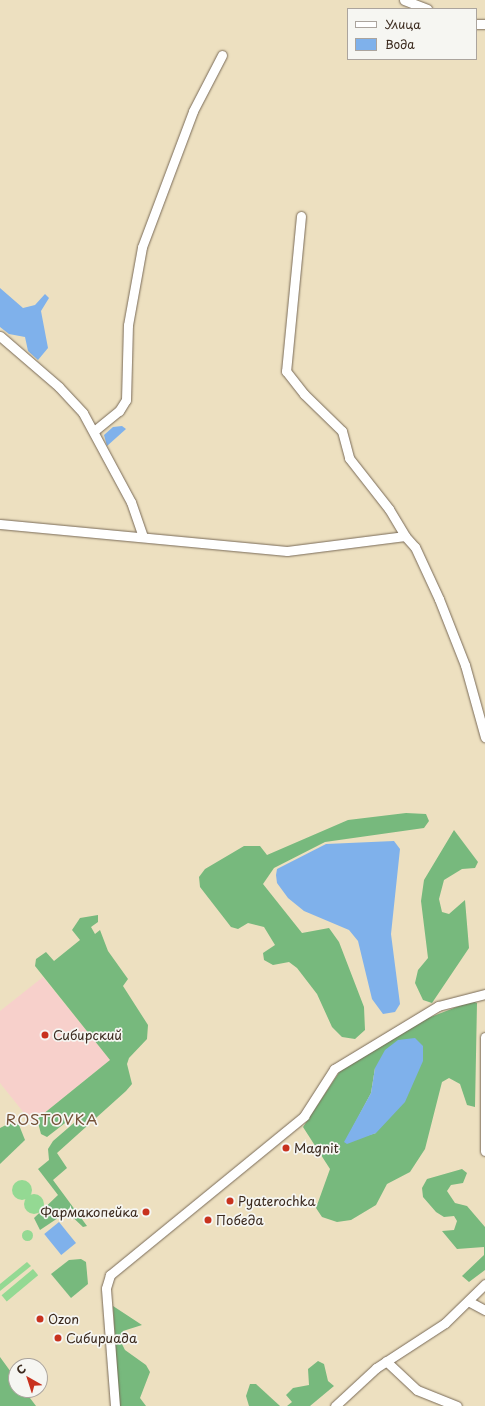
<!DOCTYPE html>
<meta charset="utf-8">
<style>
body{margin:0}
#map{position:relative;width:485px;height:1406px;overflow:hidden;background:#ede0c0;font-family:"Playpen Sans",sans-serif}
div>[style]{position:absolute}
.built>*{inset:0;background:#f7d0cb}
.green>*{inset:0;background:#94d993;transform-origin:0 0}
.round{border-radius:50%}
.forest>*{inset:0;background:#77b97d}
.water>*{inset:0;background:#7fb1eb;transform-origin:0 0}
.roads{filter:drop-shadow(0 0 1px #796a57) drop-shadow(0 0 1px #796a57)}
.minor>*{height:9px;margin:-4.5px;padding:0 4.5px;transform-origin:4.5px;border-radius:4.5px;background:#fff}
.dots>*{width:11px;height:11px;translate:-50% -50%;box-sizing:border-box;border:2px solid #f6f6f2;border-radius:50%}
span{translate:-50% -50%;white-space:nowrap;text-align:center;line-height:1.15;-webkit-text-stroke:3.5px #f6f6f2;paint-order:stroke}
.poi-label{font-size:13px;color:#3b2a1e}
.left{translate:0 -50%;text-align:left}
.right{translate:-100% -50%;text-align:right}
.quarter-label{font-size:15px;color:#755137;letter-spacing:1px}
.legend{position:absolute;left:347px;top:8px;width:130px;height:52px;box-sizing:border-box;background:#f6f6f2;border:1px solid #aba49d;margin:0;padding:5px 7px;list-style:none;font-size:12px;color:#3b2a1e}
.legend li{display:flex;align-items:center;gap:8px;height:20px}
.legend b{width:20px;border:1px solid #aba49d}
.north{position:absolute;left:8px;top:1358px;width:40px;height:40px;box-sizing:border-box;background:#f6f6f2;border:1px solid #aba49d;border-radius:50%;rotate:321deg;font-size:11px;font-weight:700;line-height:16px;text-align:center;color:#3b2a1e}
.north::after{content:'';display:block;margin:auto;width:14px;height:18px;background:#c8321e;clip-path:polygon(50% 0,100% 100%,50% 72%,0 100%)}
</style>
<div id="map">
<div class="built">
<i style="clip-path:polygon(43px 977px,110px 1060px,32px 1123px,0 1083px,0 1011px)"></i>
</div>
<div class="green">
<i class="round" style="left:12px;top:1180px;width:20px;height:20px"></i>
<i class="round" style="left:24px;top:1194px;width:20px;height:20px"></i>
<i class="round" style="left:21.5px;top:1229.5px;width:11px;height:11px"></i>
<i style="clip-path:polygon(27px 1262px,31px 1266px,0 1291px,0 1284px)"></i>
<i style="left:33px;top:1269px;width:8px;height:41px;rotate:50deg"></i>
</div>
<div class="forest">
<i style="clip-path:polygon(406px 813px,426px 814px,429px 821px,424px 828px,325px 842px,274px 868px,263px 884px,302px 933px,329px 928px,339px 942px,364px 1007px,365px 1030px,355px 1039px,342px 1037px,332px 1027px,317px 994px,297px 968px,289px 962px,273px 965px,264px 960px,263px 953px,275px 945px,264px 927px,248px 923px,238px 929px,231px 927px,200px 887px,199px 877px,205px 869px,244px 846px,260px 846px,267px 855px,348px 820px)"></i>
<i style="clip-path:polygon(454px 830px,478px 862px,475px 868px,462px 869px,444px 880px,439px 899px,442px 912px,449px 914px,465px 900px,469px 948px,432px 1003px,423px 1000px,415px 983px,418px 970px,428px 958px,421px 901px,424px 880px)"></i>
<i style="clip-path:polygon(98px 915px,98px 922px,91px 927px,95px 934px,100px 930px,108px 951px,128px 979px,123px 986px,148px 1025px,147px 1039px,129px 1058px,127px 1064px,132px 1084px,126px 1091px,57px 1153px,67px 1168px,53px 1180px,87px 1226px,83px 1227px,67px 1212px,40px 1230px,34px 1218px,58px 1195px,38px 1169px,49px 1160px,48px 1149px,53px 1141px,82px 1116px,78px 1113px,47px 1137px,41px 1134px,37px 1119px,110px 1060px,35px 966px,36px 959px,46px 952px,54px 961px,80px 940px,72px 930px,80px 918px)"></i>
<i style="clip-path:polygon(evenodd,472px 1001px,477px 1003px,475px 1107px,467px 1105px,460px 1084px,449px 1078px,442px 1082px,425px 1149px,410px 1172px,387px 1184px,376px 1205px,351px 1220px,337px 1222px,322px 1217px,316px 1208px,330px 1169px,303px 1127px,340px 1071px,423px 1020px,472px 1001px,375px 1068px,376px 1133px,345px 1142px,371px 1093px,375px 1068px)"></i>
<i style="clip-path:polygon(12px 1122px,19px 1125px,25px 1140px,0 1164px,0 1128px)"></i>
<i style="clip-path:polygon(462px 1169px,467px 1173px,463px 1183px,451px 1185px,447px 1191px,455px 1203px,467px 1206px,485px 1227px,485px 1270px,469px 1282px,462px 1276px,484px 1255px,484px 1247px,457px 1249px,442px 1231px,454px 1230px,457px 1221px,454px 1216px,444px 1217px,436px 1212px,423px 1197px,422px 1188px,427px 1179px)"></i>
<i style="clip-path:polygon(81px 1259px,86px 1262px,88px 1284px,71px 1298px,51px 1274px,69px 1260px)"></i>
<i style="clip-path:polygon(113px 1306px,142px 1325px,123px 1331px,120px 1340px,125px 1350px,146px 1365px,150px 1372px,140px 1398px,146px 1406px,119px 1406px)"></i>
<i style="clip-path:polygon(0 1357px,16px 1379px,16px 1390px,24px 1390px,36px 1406px,0 1406px)"></i>
<i style="clip-path:polygon(318px 1361px,324px 1364px,328px 1381px,334px 1386px,310px 1406px,287px 1406px,292px 1402px,286px 1395px,293px 1388px,309px 1385px,308px 1369px)"></i>
<i style="clip-path:polygon(250px 1384px,256px 1384px,280px 1406px,249px 1406px,246px 1396px)"></i>
</div>
<div class="water">
<i style="clip-path:polygon(0 288px,23px 308px,35px 305px,45px 294px,49px 298px,41px 311px,48px 348px,38px 360px,28px 351px,25px 337px,9px 334px,0 327px)"></i>
<i style="clip-path:polygon(122px 426px,126px 429px,107px 446px,104px 435px,113px 427px)"></i>
<i style="clip-path:polygon(394px 841px,400px 849px,391px 934px,400px 1004px,395px 1012px,383px 1014px,372px 999px,358px 941px,349px 930px,304px 911px,288px 898px,277px 883px,276px 875px,277px 869px,326px 844px)"></i>
<i style="clip-path:polygon(415px 1038px,423px 1046px,423px 1061px,405px 1102px,376px 1133px,347px 1144px,344px 1142px,371px 1093px,375px 1068px,385px 1050px,398px 1040px)"></i>
<i style="left:59px;top:1222px;width:27px;height:19px;rotate:51deg"></i>
</div>
<div class="roads">
<div class="minor">
<i style="left:404px;top:0;width:25px;rotate:21deg"></i>
<i style="left:476px;top:24px;width:9px"></i>
<i style="left:301px;top:216px;width:156px;rotate:95.5deg"></i>
<i style="left:286px;top:371px;width:29px;rotate:52deg"></i>
<i style="left:304px;top:394px;width:53px;rotate:44.2deg"></i>
<i style="left:342px;top:431px;width:28px;rotate:75deg"></i>
<i style="left:349px;top:458px;width:65px;rotate:51.9deg"></i>
<i style="left:389px;top:509px;width:31px;rotate:59deg"></i>
<i style="left:0;top:336px;width:78px;rotate:40.8deg"></i>
<i style="left:59px;top:387px;width:35px;rotate:47deg"></i>
<i style="left:83px;top:413px;width:101px;rotate:61.7deg"></i>
<i style="left:131px;top:502px;width:36px;rotate:71deg"></i>
<i style="left:94px;top:431px;width:32px;rotate:-39deg"></i>
<i style="left:119px;top:411px;width:13px;rotate:-58deg"></i>
<i style="left:126px;top:400px;width:75px;rotate:-88.5deg"></i>
<i style="left:128px;top:325px;width:79px;rotate:-79.8deg"></i>
<i style="left:142px;top:247px;width:145px;rotate:-69.4deg"></i>
<i style="left:193px;top:111px;width:63px;rotate:-62.6deg"></i>
<i style="left:0;top:524px;width:288px;rotate:5.4deg"></i>
<i style="left:287px;top:551px;width:119px;rotate:-7.2deg"></i>
<i style="left:405px;top:536px;width:15px;rotate:48deg"></i>
<i style="left:415px;top:547px;width:57px;rotate:65.2deg"></i>
<i style="left:439px;top:599px;width:71px;rotate:68.5deg"></i>
<i style="left:465px;top:665px;width:75px;rotate:74.5deg"></i>
<i style="left:485px;top:1037px;width:114px;rotate:90deg"></i>
<i style="left:468px;top:1301px;width:19px;rotate:28deg"></i>
<i style="left:386px;top:1361px;width:42px;rotate:43.1deg"></i>
<i style="left:417px;top:1390px;width:43px;rotate:21.8deg"></i>
<i style="left:115px;top:1406px;width:118px;rotate:-94.4deg"></i>
<i style="left:106px;top:1288px;width:14px;rotate:-73deg"></i>
<i style="left:110px;top:1275px;width:251px;rotate:-39.3deg"></i>
<i style="left:304px;top:1116px;width:56px;rotate:-57.4deg"></i>
<i style="left:334px;top:1069px;width:122px;rotate:-31.2deg"></i>
<i style="left:438px;top:1006px;width:49px;rotate:-14.3deg"></i>
<i style="left:335px;top:1406px;width:56px;rotate:-42.8deg"></i>
<i style="left:376px;top:1368px;width:82px;rotate:-33.1deg"></i>
<i style="left:445px;top:1323px;width:56px;rotate:-44.3deg"></i>
</div>
</div>
<div class="dots">
<i style="left:45px;top:1035px;background:#c8321e"></i>
<i style="left:286px;top:1148px;background:#c8321e"></i>
<i style="left:230px;top:1201px;background:#c8321e"></i>
<i style="left:146px;top:1212px;background:#c8321e"></i>
<i style="left:208px;top:1220px;background:#c8321e"></i>
<i style="left:40px;top:1319px;background:#c8321e"></i>
<i style="left:58px;top:1338px;background:#c8321e"></i>
</div>
<div class="poi-label">
<span class="left" style="left:53px;top:1035px">Сибирский</span>
<span class="left" style="left:294px;top:1148px">Magnit</span>
<span class="left" style="left:238px;top:1201px">Pyaterochka</span>
<span class="right" style="left:138px;top:1212px">Фармакопейка</span>
<span class="left" style="left:216px;top:1220px">Победа</span>
<span class="left" style="left:48px;top:1319px">Ozon</span>
<span class="left" style="left:66px;top:1338px">Сибириада</span>
</div>
<div class="quarter-label">
<span style="left:52px;top:1119px">ROSTOVKA</span>
</div>
<ul class="legend">
<li><b style="height:5px;background:#fff"></b>Улица</li>
<li><b style="height:11px;background:#7fb1eb"></b>Вода</li>
</ul>
<div class="north">С</div>
</div>
